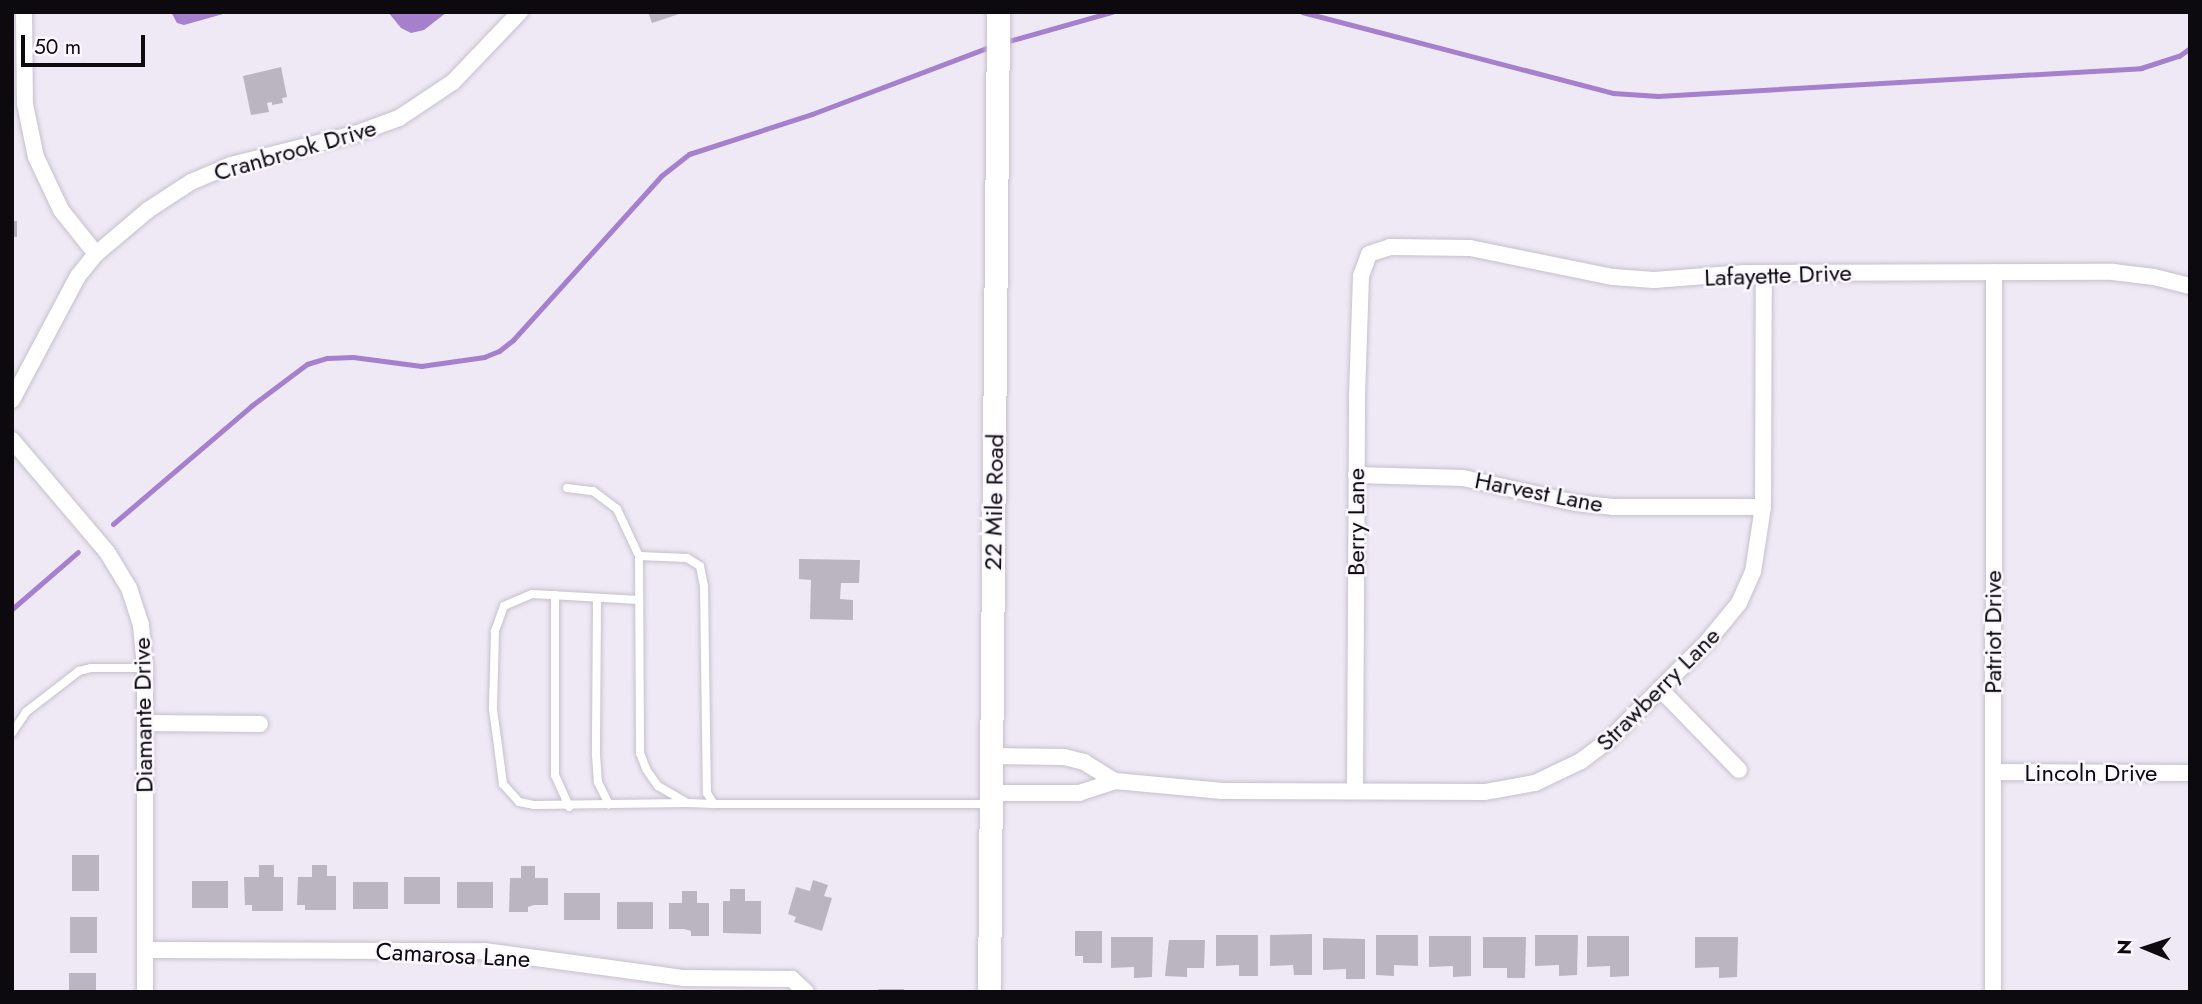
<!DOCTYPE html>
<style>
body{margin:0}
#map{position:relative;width:2202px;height:1004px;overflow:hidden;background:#eee9f5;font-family:Jost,sans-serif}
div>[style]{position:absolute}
.water>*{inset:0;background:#a67fcd}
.stream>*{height:5px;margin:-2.5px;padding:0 2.5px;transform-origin:2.5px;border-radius:2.5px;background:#a67fcd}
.building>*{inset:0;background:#bbb5c1;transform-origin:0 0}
.roads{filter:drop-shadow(0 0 2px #c6c0cc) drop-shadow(0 0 2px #c6c0cc)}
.lane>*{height:8px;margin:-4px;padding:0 4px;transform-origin:4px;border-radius:4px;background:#fff}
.street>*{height:16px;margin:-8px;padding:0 8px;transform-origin:8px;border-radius:8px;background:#fff}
.secondary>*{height:23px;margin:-11.5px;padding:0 11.5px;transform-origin:11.5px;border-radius:11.5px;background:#fff}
span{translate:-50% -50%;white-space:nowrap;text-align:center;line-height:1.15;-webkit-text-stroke:5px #fbf7ff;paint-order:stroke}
.street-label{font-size:24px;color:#0c0a0e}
.frame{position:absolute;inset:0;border:14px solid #0c0a0e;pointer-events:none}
.north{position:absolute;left:2111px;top:913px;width:70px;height:70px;-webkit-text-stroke:5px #fbf7ff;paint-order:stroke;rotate:272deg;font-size:19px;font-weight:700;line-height:28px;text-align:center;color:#0c0a0e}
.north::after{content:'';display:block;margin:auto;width:24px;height:32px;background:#0c0a0e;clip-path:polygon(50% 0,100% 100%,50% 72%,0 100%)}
.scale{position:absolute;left:21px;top:35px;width:124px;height:32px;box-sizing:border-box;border:4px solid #0c0a0e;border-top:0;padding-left:9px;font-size:21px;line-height:24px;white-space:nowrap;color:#0c0a0e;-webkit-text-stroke:5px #fbf7ff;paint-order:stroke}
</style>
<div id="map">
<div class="water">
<i style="clip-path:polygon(171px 12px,230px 12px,184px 25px,177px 23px)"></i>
<i style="clip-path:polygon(388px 12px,447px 12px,424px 30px,411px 33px,401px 28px)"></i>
</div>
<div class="stream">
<i style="left:1302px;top:12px;width:321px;rotate:14.6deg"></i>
<i style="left:1613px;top:93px;width:45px;rotate:3.8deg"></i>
<i style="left:1658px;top:96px;width:484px;rotate:-3.3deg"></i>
<i style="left:2141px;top:68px;width:40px;rotate:-18deg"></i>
<i style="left:2179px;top:56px;width:14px;rotate:-36deg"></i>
<i style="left:1005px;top:42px;width:111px;rotate:-15.7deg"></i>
<i style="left:113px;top:524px;width:182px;rotate:-40.5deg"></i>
<i style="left:251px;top:406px;width:70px;rotate:-36.9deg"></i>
<i style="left:307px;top:364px;width:21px;rotate:-17deg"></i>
<i style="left:327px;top:358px;width:26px;rotate:-2deg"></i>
<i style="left:353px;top:357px;width:69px;rotate:7.5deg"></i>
<i style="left:421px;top:366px;width:64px;rotate:-8.1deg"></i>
<i style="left:484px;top:357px;width:16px;rotate:-22deg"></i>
<i style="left:499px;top:351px;width:18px;rotate:-38deg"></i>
<i style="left:513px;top:340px;width:221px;rotate:-47.9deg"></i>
<i style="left:661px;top:176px;width:36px;rotate:-38deg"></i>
<i style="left:689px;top:154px;width:129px;rotate:-18deg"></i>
<i style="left:812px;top:114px;width:192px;rotate:-20.7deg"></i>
<i style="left:12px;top:609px;width:87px;rotate:-40.8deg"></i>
</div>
<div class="building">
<i style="clip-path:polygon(648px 12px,682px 12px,682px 13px,652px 23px)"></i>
<i style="clip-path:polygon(281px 67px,287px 97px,282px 98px,283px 103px,272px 105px,272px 102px,267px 103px,269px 112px,251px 115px,243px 76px)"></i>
<i style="left:12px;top:221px;width:5px;height:16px"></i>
<i style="clip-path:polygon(799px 559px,860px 560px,859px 583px,841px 583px,840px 599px,853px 600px,853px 620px,810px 619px,811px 580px,799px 579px)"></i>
<i style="left:72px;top:855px;width:27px;height:36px"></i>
<i style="clip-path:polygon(259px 865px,274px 865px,274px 877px,283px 877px,283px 911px,252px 911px,252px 905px,245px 905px,244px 877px,259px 877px)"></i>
<i style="clip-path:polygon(312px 865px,327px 865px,327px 876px,336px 876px,336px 910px,305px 910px,305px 905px,297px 905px,298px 877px,312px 877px)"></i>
<i style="clip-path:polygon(521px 866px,535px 866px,535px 878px,548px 878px,548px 905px,534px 905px,528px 907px,528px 912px,509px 912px,510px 878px,521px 878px)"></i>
<i style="left:440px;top:877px;width:27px;height:36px;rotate:90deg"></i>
<i style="clip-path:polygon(813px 880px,828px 885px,824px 896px,832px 898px,822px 931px,794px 922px,796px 917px,788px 914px,796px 887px,810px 891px)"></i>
<i style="left:192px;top:881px;width:36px;height:27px"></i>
<i style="left:353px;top:882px;width:35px;height:27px"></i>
<i style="left:457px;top:882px;width:36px;height:26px"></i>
<i style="clip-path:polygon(730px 889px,745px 889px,745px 901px,761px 901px,761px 934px,723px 933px,723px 901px,730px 901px)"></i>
<i style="clip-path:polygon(682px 891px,697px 891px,697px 903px,709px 903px,709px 936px,691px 936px,691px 931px,684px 929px,669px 929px,669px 903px,682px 903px)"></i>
<i style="left:564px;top:893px;width:36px;height:27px"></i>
<i style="left:617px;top:902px;width:36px;height:27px"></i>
<i style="left:70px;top:917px;width:27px;height:36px"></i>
<i style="clip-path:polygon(1075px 931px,1102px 931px,1102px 963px,1083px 963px,1083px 956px,1075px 956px)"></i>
<i style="clip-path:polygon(1312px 934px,1312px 975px,1294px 975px,1293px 965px,1270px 966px,1270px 935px)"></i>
<i style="clip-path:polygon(1216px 935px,1258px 935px,1258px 976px,1239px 976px,1239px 965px,1216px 966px)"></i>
<i style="clip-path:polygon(1376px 935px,1418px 935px,1418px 966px,1394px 965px,1394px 976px,1376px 975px)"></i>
<i style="clip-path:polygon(1535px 935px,1578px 935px,1577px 975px,1559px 976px,1559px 965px,1535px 966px)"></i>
<i style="clip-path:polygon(1429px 936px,1471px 936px,1471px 976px,1453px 977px,1453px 966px,1429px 967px)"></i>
<i style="clip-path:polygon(1587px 936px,1629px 936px,1629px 976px,1610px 977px,1610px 966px,1587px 967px)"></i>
<i style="clip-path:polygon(1111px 937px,1153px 937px,1152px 977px,1134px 978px,1134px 967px,1111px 968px)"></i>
<i style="clip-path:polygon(1483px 937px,1526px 937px,1525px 978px,1507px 978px,1507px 968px,1483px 968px)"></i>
<i style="clip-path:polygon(1695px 937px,1738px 937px,1737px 977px,1719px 978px,1719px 967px,1695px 968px)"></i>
<i style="clip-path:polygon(1323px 938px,1365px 939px,1365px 979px,1346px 979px,1346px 969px,1323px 970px)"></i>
<i style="clip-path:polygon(1169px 940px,1205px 940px,1204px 968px,1187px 968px,1187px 977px,1165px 976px)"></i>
<i style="left:69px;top:973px;width:27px;height:19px"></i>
<i style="left:878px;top:989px;width:26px;height:3px"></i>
</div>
<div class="roads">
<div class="lane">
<i style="left:567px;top:488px;width:26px;rotate:7deg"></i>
<i style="left:593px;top:491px;width:30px;rotate:37deg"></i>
<i style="left:617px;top:509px;width:52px;rotate:64.9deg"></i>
<i style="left:639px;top:556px;width:48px;rotate:2.4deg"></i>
<i style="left:687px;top:558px;width:15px;rotate:32deg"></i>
<i style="left:700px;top:566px;width:20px;rotate:79deg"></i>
<i style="left:704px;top:586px;width:207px;rotate:89.2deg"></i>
<i style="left:707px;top:793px;width:13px;rotate:58deg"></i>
<i style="left:714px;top:804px;width:274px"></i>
<i style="left:639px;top:556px;width:197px;rotate:89.7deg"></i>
<i style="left:640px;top:753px;width:17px;rotate:69deg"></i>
<i style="left:646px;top:769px;width:21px;rotate:55deg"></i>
<i style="left:658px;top:786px;width:34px;rotate:30deg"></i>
<i style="left:687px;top:803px;width:27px;rotate:2deg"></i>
<i style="left:555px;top:595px;width:180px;rotate:90deg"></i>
<i style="left:555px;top:775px;width:35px;rotate:66deg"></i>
<i style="left:597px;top:598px;width:157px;rotate:90.4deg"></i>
<i style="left:596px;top:755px;width:27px;rotate:86deg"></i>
<i style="left:598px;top:782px;width:25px;rotate:64deg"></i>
<i style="left:639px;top:600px;width:107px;rotate:-176.8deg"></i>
<i style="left:532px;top:594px;width:30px;rotate:157deg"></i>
<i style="left:504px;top:606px;width:27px;rotate:110deg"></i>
<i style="left:495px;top:631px;width:78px;rotate:91.5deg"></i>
<i style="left:493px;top:709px;width:76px;rotate:82.4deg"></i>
<i style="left:503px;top:784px;width:24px;rotate:48deg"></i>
<i style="left:519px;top:802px;width:16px;rotate:11deg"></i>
<i style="left:535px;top:805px;width:152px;rotate:-0.8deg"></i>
<i style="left:12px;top:733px;width:25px;rotate:-56deg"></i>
<i style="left:26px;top:712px;width:67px;rotate:-37.7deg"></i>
<i style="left:79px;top:671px;width:12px;rotate:-14deg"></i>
<i style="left:91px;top:668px;width:54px"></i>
</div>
<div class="street">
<i style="left:24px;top:12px;width:92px;rotate:89.4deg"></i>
<i style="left:25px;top:104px;width:54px;rotate:78.3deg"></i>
<i style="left:36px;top:157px;width:59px;rotate:64.7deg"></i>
<i style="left:61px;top:210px;width:56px;rotate:51.5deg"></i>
<i style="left:12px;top:400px;width:140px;rotate:-62deg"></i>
<i style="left:78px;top:276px;width:28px;rotate:-51deg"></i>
<i style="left:96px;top:254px;width:68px;rotate:-40.2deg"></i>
<i style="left:148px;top:210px;width:51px;rotate:-33.1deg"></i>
<i style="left:191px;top:182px;width:43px;rotate:-23deg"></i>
<i style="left:231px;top:165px;width:131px;rotate:-14.1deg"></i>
<i style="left:358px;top:133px;width:44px;rotate:-20.1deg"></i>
<i style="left:399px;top:118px;width:65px;rotate:-33.7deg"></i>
<i style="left:453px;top:82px;width:97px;rotate:-46.3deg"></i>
<i style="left:12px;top:440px;width:147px;rotate:49.7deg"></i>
<i style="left:107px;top:552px;width:42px;rotate:58.6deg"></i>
<i style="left:129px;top:588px;width:39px;rotate:72deg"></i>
<i style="left:141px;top:625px;width:43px;rotate:84.7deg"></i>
<i style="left:145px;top:668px;width:324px;rotate:90deg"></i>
<i style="left:1356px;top:475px;width:107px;rotate:1.6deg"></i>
<i style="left:1463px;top:478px;width:116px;rotate:12.5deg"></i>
<i style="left:1576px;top:503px;width:37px;rotate:6deg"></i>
<i style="left:1613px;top:507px;width:150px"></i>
<i style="left:1660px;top:689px;width:113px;rotate:45.7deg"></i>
<i style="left:145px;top:723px;width:115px;rotate:0.5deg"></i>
<i style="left:992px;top:756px;width:72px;rotate:0.8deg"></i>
<i style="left:1064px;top:757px;width:21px;rotate:14deg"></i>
<i style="left:1084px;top:762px;width:36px;rotate:32deg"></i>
<i style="left:1115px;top:781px;width:108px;rotate:5.3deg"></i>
<i style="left:1223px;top:791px;width:262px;rotate:0.2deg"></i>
<i style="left:1485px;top:792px;width:51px;rotate:-10.2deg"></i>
<i style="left:1535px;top:783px;width:51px;rotate:-25.6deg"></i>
<i style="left:1581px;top:761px;width:38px;rotate:-37deg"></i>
<i style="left:1611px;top:738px;width:136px;rotate:-45deg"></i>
<i style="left:1707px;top:642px;width:50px;rotate:-50.6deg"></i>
<i style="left:1739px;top:603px;width:34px;rotate:-66deg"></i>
<i style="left:1753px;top:572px;width:66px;rotate:-81.3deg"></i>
<i style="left:1763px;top:507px;width:234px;rotate:-89.8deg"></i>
<i style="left:1993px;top:772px;width:197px;rotate:0.3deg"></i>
<i style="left:1355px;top:791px;width:395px;rotate:-89.7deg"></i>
<i style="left:1357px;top:396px;width:120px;rotate:-88.1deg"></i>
<i style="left:1361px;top:276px;width:23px;rotate:-70deg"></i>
<i style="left:1369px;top:254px;width:22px;rotate:-18deg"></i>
<i style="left:1390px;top:247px;width:80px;rotate:0.7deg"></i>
<i style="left:1470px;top:248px;width:146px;rotate:11.5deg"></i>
<i style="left:1613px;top:277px;width:41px;rotate:4.2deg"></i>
<i style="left:1654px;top:280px;width:91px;rotate:-4.4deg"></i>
<i style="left:1745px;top:273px;width:368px;rotate:-0.2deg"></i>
<i style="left:2113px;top:272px;width:41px;rotate:7deg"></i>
<i style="left:2154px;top:277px;width:37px;rotate:14deg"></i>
<i style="left:991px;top:793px;width:88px"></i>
<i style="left:1079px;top:793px;width:38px;rotate:-18deg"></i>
<i style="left:145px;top:950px;width:339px;rotate:0.2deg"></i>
<i style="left:484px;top:951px;width:202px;rotate:7.7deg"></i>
<i style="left:684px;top:978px;width:108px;rotate:0.5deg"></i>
<i style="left:792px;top:979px;width:19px;rotate:43deg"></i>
<i style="left:1993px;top:992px;width:720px;rotate:-89.92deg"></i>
</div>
<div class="secondary">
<i style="left:989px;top:992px;width:980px;rotate:-89.47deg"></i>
</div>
</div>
<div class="street-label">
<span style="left:295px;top:150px;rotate:-16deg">Cranbrook Drive</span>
<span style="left:1778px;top:275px;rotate:-2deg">Lafayette Drive</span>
<span style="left:1539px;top:492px;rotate:11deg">Harvest Lane</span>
<span style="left:994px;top:502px;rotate:-89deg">22 Mile Road</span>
<span style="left:1356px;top:522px;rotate:-90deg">Berry Lane</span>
<span style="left:1993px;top:632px;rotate:-90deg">Patriot Drive</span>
<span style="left:1658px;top:689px;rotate:-45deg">Strawberry Lane</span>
<span style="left:143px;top:715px;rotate:-91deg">Diamante Drive</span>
<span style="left:2091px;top:773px">Lincoln Drive</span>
<span style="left:453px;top:955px;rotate:3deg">Camarosa Lane</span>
</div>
<div class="frame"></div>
<div class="north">N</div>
<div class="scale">50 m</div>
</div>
